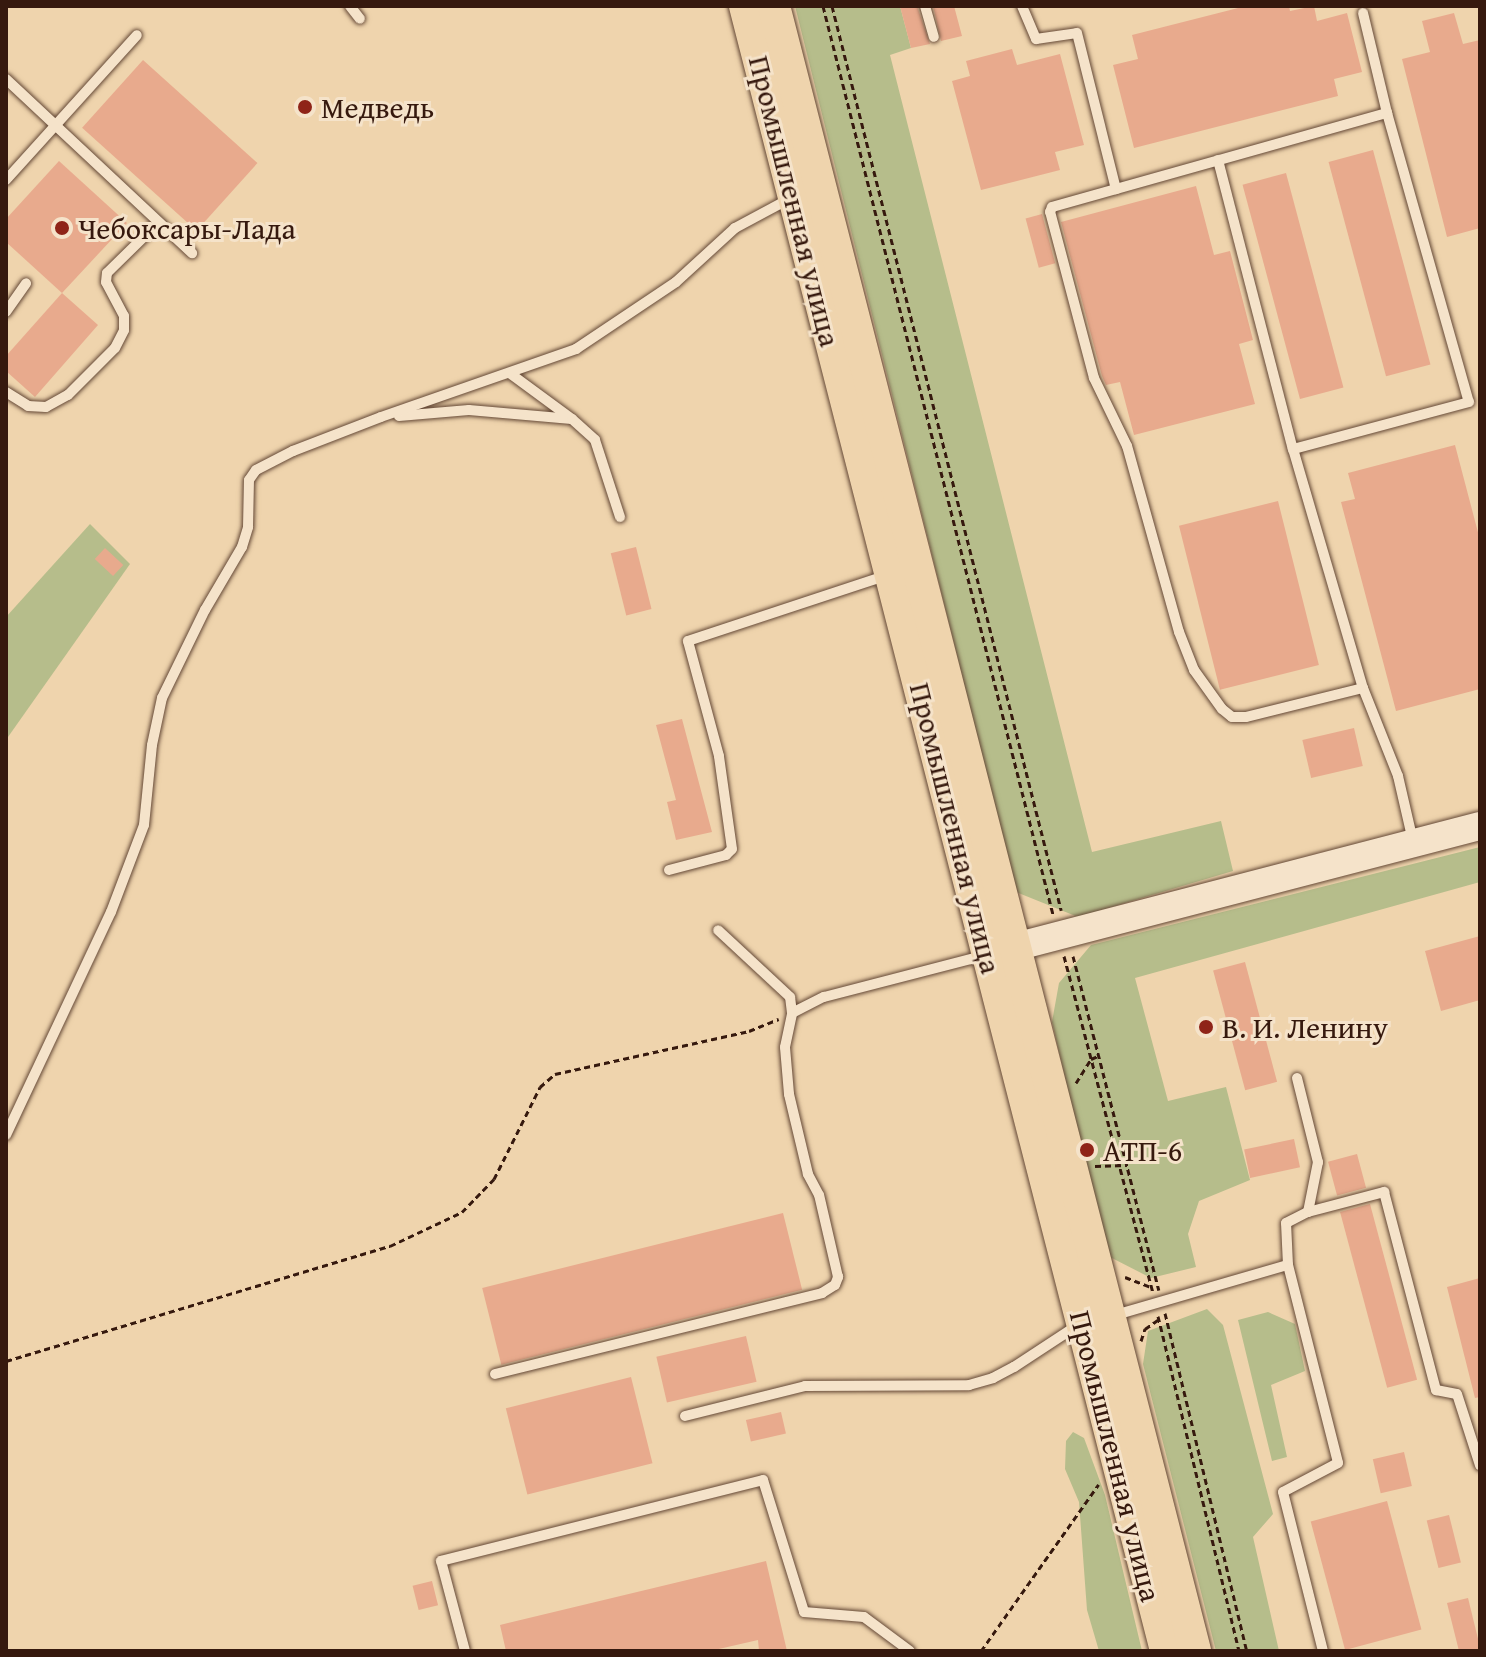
<!DOCTYPE html>
<meta charset="utf-8">
<style>
body{margin:0}
#map{position:relative;width:1486px;height:1657px;overflow:hidden;background:#efd4ad;font-family:"Gentium Book Plus",serif}
div>[style]{position:absolute}
.green>*{inset:0;background:#b6bd8b}
.building>*{inset:0;background:#e8aa8d;transform-origin:0 0}
.path>*{height:3px;margin-top:-1.5px;transform-origin:0;background:repeating-linear-gradient(90deg,#36190e 0 6px,transparent 0 10px)}
.roads{filter:drop-shadow(0 0 2px #644836) drop-shadow(0 0 2px #644836)}
.lane>*{height:10px;margin:-5px;padding:0 5px;transform-origin:5px;border-radius:5px;background:#f5e3ca}
.secondary>*{height:28px;margin:-14px;padding:0 14px;transform-origin:14px;border-radius:14px;background:#f5e3ca}
.primary>*{height:32px;margin:-16px;padding:0 16px;transform-origin:16px;border-radius:16px;background:#efd4ad}
.dots>*{width:22px;height:22px;translate:-50% -50%;box-sizing:border-box;border:4px solid #f5e3ca;border-radius:50%}
span{translate:-50% -50%;white-space:nowrap;text-align:center;line-height:1.15;-webkit-text-stroke:6px #f5e3ca;paint-order:stroke}
.poi-label{font-size:30px;color:#36190e}
.left{translate:0 -50%;text-align:left}
.street-label{font-size:30px;color:#36190e}
.frame{position:absolute;inset:0;border:8px solid #36190e;pointer-events:none}
</style>
<div id="map">
<div class="green">
<i style="clip-path:polygon(795px 6px,900px 6px,911px 48px,890px 55px,1092px 852px,1221px 821px,1233px 871px,1078px 917px,1016px 892px)"></i>
<i style="clip-path:polygon(90px 524px,130px 564px,8px 737px,6px 617px)"></i>
<i style="clip-path:polygon(1480px 847px,1480px 882px,1135px 978px,1168px 1101px,1226px 1087px,1250px 1180px,1199px 1201px,1188px 1234px,1196px 1267px,1151px 1278px,1106px 1255px,1052px 1022px,1059px 983px,1091px 945px)"></i>
<i style="clip-path:polygon(1207px 1309px,1223px 1325px,1273px 1514px,1253px 1537px,1279px 1651px,1216px 1651px,1143px 1364px,1148px 1331px)"></i>
<i style="clip-path:polygon(1268px 1312px,1295px 1324px,1305px 1371px,1271px 1385px,1287px 1457px,1272px 1461px,1238px 1320px)"></i>
<i style="clip-path:polygon(1073px 1432px,1084px 1438px,1105px 1495px,1142px 1651px,1099px 1651px,1087px 1610px,1079px 1502px,1065px 1469px,1066px 1441px)"></i>
</div>
<div class="building">
<i style="clip-path:polygon(900px 6px,917px 6px,930px 44px,911px 48px)"></i>
<i style="clip-path:polygon(933px 6px,954px 6px,962px 36px,941px 41px)"></i>
<i style="clip-path:polygon(1246px 6px,1289px 6px,1290px 11px,1314px 6px,1317px 21px,1347px 13px,1362px 72px,1334px 79px,1338px 96px,1134px 148px,1113px 65px,1138px 59px,1132px 35px)"></i>
<i style="clip-path:polygon(1454px 13px,1463px 44px,1480px 40px,1480px 228px,1447px 237px,1402px 59px,1430px 52px,1422px 21px)"></i>
<i style="clip-path:polygon(1012px 49px,1017px 65px,1060px 54px,1084px 145px,1055px 152px,1060px 170px,981px 190px,952px 81px,970px 76px,966px 61px)"></i>
<i style="left:143px;top:60px;width:154px;height:91px;rotate:42deg"></i>
<i style="left:1373px;top:150px;width:222px;height:46px;rotate:75deg"></i>
<i style="clip-path:polygon(59px 161px,127px 223px,62px 293px,6px 242px,6px 219px)"></i>
<i style="left:1286px;top:173px;width:222px;height:45px;rotate:75deg"></i>
<i style="clip-path:polygon(1196px 186px,1214px 255px,1230px 251px,1253px 340px,1239px 344px,1255px 404px,1134px 435px,1120px 382px,1106px 385px,1102px 376px,1061px 222px)"></i>
<i style="left:1042px;top:214px;width:51px;height:17px;rotate:75deg"></i>
<i style="clip-path:polygon(62px 293px,98px 325px,35px 397px,6px 371px,6px 356px)"></i>
<i style="clip-path:polygon(1455px 445px,1480px 540px,1480px 689px,1396px 711px,1341px 502px,1355px 499px,1348px 473px)"></i>
<i style="left:1278px;top:501px;width:169px;height:102px;rotate:76deg"></i>
<i style="left:636px;top:547px;width:64px;height:26px;rotate:76deg"></i>
<i style="left:105px;top:548px;width:25px;height:15px;rotate:43deg"></i>
<i style="clip-path:polygon(682px 719px,712px 832px,676px 840px,667px 802px,676px 800px,656px 725px)"></i>
<i style="left:1354px;top:728px;width:39px;height:53px;rotate:77deg"></i>
<i style="clip-path:polygon(1480px 936px,1480px 1000px,1441px 1011px,1425px 951px)"></i>
<i style="left:1245px;top:962px;width:124px;height:33px;rotate:75deg"></i>
<i style="left:1294px;top:1139px;width:29px;height:51px;rotate:78deg"></i>
<i style="left:1357px;top:1154px;width:35px;height:30px;rotate:75deg"></i>
<i style="left:1370px;top:1204px;width:182px;height:31px;rotate:75deg"></i>
<i style="left:783px;top:1213px;width:79px;height:310px;rotate:76deg"></i>
<i style="clip-path:polygon(1480px 1278px,1480px 1397px,1475px 1398px,1447px 1287px)"></i>
<i style="left:746px;top:1336px;width:47px;height:92px;rotate:77deg"></i>
<i style="left:631px;top:1377px;width:89px;height:129px;rotate:76deg"></i>
<i style="left:781px;top:1412px;width:22px;height:36px;rotate:77deg"></i>
<i style="left:1404px;top:1452px;width:35px;height:32px;rotate:77deg"></i>
<i style="left:1387px;top:1501px;width:133px;height:79px;rotate:75deg"></i>
<i style="left:1449px;top:1515px;width:49px;height:23px;rotate:76deg"></i>
<i style="clip-path:polygon(766px 1561px,787px 1651px,759px 1651px,758px 1640px,710px 1651px,506px 1651px,500px 1625px)"></i>
<i style="left:432px;top:1581px;width:25px;height:20px;rotate:76deg"></i>
<i style="clip-path:polygon(1468px 1598px,1480px 1647px,1480px 1651px,1459px 1651px,1447px 1603px)"></i>
</div>
<div class="path">
<i style="left:823px;top:6px;width:937px;rotate:75.79deg"></i>
<i style="left:832px;top:6px;width:933px;rotate:75.78deg"></i>
<i style="left:1064px;top:956px;width:349px;rotate:75.2deg"></i>
<i style="left:1073px;top:956px;width:345px;rotate:75.6deg"></i>
<i style="left:1076px;top:1083px;width:28px;rotate:-58deg"></i>
<i style="left:1091px;top:1059px;width:8px;rotate:-23deg"></i>
<i style="left:1095px;top:1166px;width:32px;rotate:-2deg"></i>
<i style="left:1125px;top:1277px;width:28px;rotate:21deg"></i>
<i style="left:1165px;top:1313px;width:348px;rotate:76.4deg"></i>
<i style="left:1158px;top:1316px;width:345px;rotate:76.4deg"></i>
<i style="left:1141px;top:1341px;width:13px;rotate:-72deg"></i>
<i style="left:1145px;top:1329px;width:16px;rotate:-35deg"></i>
<i style="left:6px;top:1361px;width:401px;rotate:-16.7deg"></i>
<i style="left:390px;top:1246px;width:80px;rotate:-25.3deg"></i>
<i style="left:462px;top:1212px;width:46px;rotate:-45.9deg"></i>
<i style="left:494px;top:1179px;width:103px;rotate:-63.4deg"></i>
<i style="left:540px;top:1087px;width:20px;rotate:-41deg"></i>
<i style="left:555px;top:1074px;width:199px;rotate:-12.5deg"></i>
<i style="left:749px;top:1031px;width:32px;rotate:-22deg"></i>
<i style="left:981px;top:1651px;width:204px;rotate:-54.8deg"></i>
</div>
<div class="roads">
<div class="lane">
<i style="left:350px;top:6px;width:16px;rotate:52deg"></i>
<i style="left:925px;top:6px;width:32px;rotate:74deg"></i>
<i style="left:1022px;top:6px;width:36px;rotate:67deg"></i>
<i style="left:1036px;top:39px;width:41px;rotate:-8.3deg"></i>
<i style="left:1077px;top:33px;width:161px;rotate:76deg"></i>
<i style="left:1363px;top:13px;width:103px;rotate:76.5deg"></i>
<i style="left:1387px;top:113px;width:300px;rotate:74.2deg"></i>
<i style="left:1469px;top:402px;width:182px;rotate:165deg"></i>
<i style="left:1293px;top:449px;width:249px;rotate:73.7deg"></i>
<i style="left:1363px;top:688px;width:95px;rotate:68.3deg"></i>
<i style="left:1398px;top:776px;width:67px;rotate:77deg"></i>
<i style="left:6px;top:79px;width:255px;rotate:43.1deg"></i>
<i style="left:1218px;top:160px;width:299px;rotate:75.5deg"></i>
<i style="left:6px;top:180px;width:195px;rotate:-47.9deg"></i>
<i style="left:6px;top:312px;width:35px;rotate:-55deg"></i>
<i style="left:6px;top:392px;width:26px;rotate:32deg"></i>
<i style="left:28px;top:406px;width:18px;rotate:3deg"></i>
<i style="left:46px;top:407px;width:25px;rotate:-29deg"></i>
<i style="left:68px;top:395px;width:66px;rotate:-45deg"></i>
<i style="left:115px;top:348px;width:20px;rotate:-63deg"></i>
<i style="left:124px;top:330px;width:14px;rotate:-90deg"></i>
<i style="left:124px;top:316px;width:38px;rotate:-118deg"></i>
<i style="left:106px;top:282px;width:9px;rotate:-84deg"></i>
<i style="left:107px;top:273px;width:70px;rotate:-44.4deg"></i>
<i style="left:399px;top:416px;width:70px;rotate:-4.9deg"></i>
<i style="left:469px;top:410px;width:103px;rotate:5deg"></i>
<i style="left:572px;top:419px;width:76px;rotate:-143.6deg"></i>
<i style="left:572px;top:419px;width:31px;rotate:42deg"></i>
<i style="left:595px;top:440px;width:81px;rotate:72deg"></i>
<i style="left:1363px;top:688px;width:121px;rotate:166.1deg"></i>
<i style="left:1246px;top:717px;width:14px;rotate:180deg"></i>
<i style="left:1232px;top:717px;width:13px;rotate:-141deg"></i>
<i style="left:1222px;top:709px;width:48px;rotate:-125.7deg"></i>
<i style="left:1194px;top:670px;width:41px;rotate:-111.5deg"></i>
<i style="left:1179px;top:632px;width:193px;rotate:-105.6deg"></i>
<i style="left:1127px;top:446px;width:76px;rotate:-115.9deg"></i>
<i style="left:1094px;top:378px;width:172px;rotate:-104.8deg"></i>
<i style="left:1050px;top:212px;width:5px;rotate:-68deg"></i>
<i style="left:1052px;top:207px;width:348px;rotate:-15.7deg"></i>
<i style="left:669px;top:870px;width:59px;rotate:-14.7deg"></i>
<i style="left:726px;top:855px;width:8px;rotate:-45deg"></i>
<i style="left:732px;top:849px;width:94px;rotate:-98deg"></i>
<i style="left:719px;top:756px;width:119px;rotate:-105.1deg"></i>
<i style="left:688px;top:641px;width:207px;rotate:-18.3deg"></i>
<i style="left:792px;top:1013px;width:36px;rotate:-27deg"></i>
<i style="left:824px;top:997px;width:163px;rotate:-14.5deg"></i>
<i style="left:1297px;top:1078px;width:87px;rotate:76deg"></i>
<i style="left:1318px;top:1162px;width:51px;rotate:101.3deg"></i>
<i style="left:6px;top:1135px;width:246px;rotate:-64.8deg"></i>
<i style="left:111px;top:912px;width:93px;rotate:-69.2deg"></i>
<i style="left:144px;top:825px;width:80px;rotate:-84.3deg"></i>
<i style="left:152px;top:745px;width:48px;rotate:-78deg"></i>
<i style="left:162px;top:698px;width:98px;rotate:-64deg"></i>
<i style="left:205px;top:610px;width:73px;rotate:-59.6deg"></i>
<i style="left:242px;top:547px;width:21px;rotate:-73deg"></i>
<i style="left:248px;top:527px;width:47px;rotate:-88.8deg"></i>
<i style="left:249px;top:480px;width:12px;rotate:-55deg"></i>
<i style="left:256px;top:470px;width:42px;rotate:-27.2deg"></i>
<i style="left:293px;top:451px;width:94px;rotate:-21.1deg"></i>
<i style="left:381px;top:417px;width:207px;rotate:-19.2deg"></i>
<i style="left:576px;top:349px;width:120px;rotate:-33.8deg"></i>
<i style="left:676px;top:282px;width:80px;rotate:-42.5deg"></i>
<i style="left:735px;top:228px;width:64px;rotate:-28.2deg"></i>
<i style="left:1288px;top:1265px;width:42px;rotate:-92.7deg"></i>
<i style="left:1286px;top:1223px;width:25px;rotate:-27deg"></i>
<i style="left:1308px;top:1212px;width:79px;rotate:-14.7deg"></i>
<i style="left:1384px;top:1192px;width:205px;rotate:75.3deg"></i>
<i style="left:1436px;top:1390px;width:21px;rotate:11deg"></i>
<i style="left:1457px;top:1394px;width:75px;rotate:72.1deg"></i>
<i style="left:1112px;top:1316px;width:183px;rotate:-16.2deg"></i>
<i style="left:1288px;top:1265px;width:204px;rotate:75.8deg"></i>
<i style="left:1338px;top:1463px;width:62px;rotate:152.2deg"></i>
<i style="left:1283px;top:1492px;width:164px;rotate:75.9deg"></i>
<i style="left:495px;top:1374px;width:337px;rotate:-13.9deg"></i>
<i style="left:822px;top:1293px;width:15px;rotate:-32deg"></i>
<i style="left:835px;top:1285px;width:9px;rotate:-69deg"></i>
<i style="left:838px;top:1277px;width:84px;rotate:-103deg"></i>
<i style="left:819px;top:1195px;width:24px;rotate:-118deg"></i>
<i style="left:808px;top:1174px;width:82px;rotate:-103.4deg"></i>
<i style="left:789px;top:1094px;width:47px;rotate:-94.9deg"></i>
<i style="left:785px;top:1047px;width:35px;rotate:-78deg"></i>
<i style="left:792px;top:1013px;width:16px;rotate:-97deg"></i>
<i style="left:790px;top:997px;width:98px;rotate:-137.1deg"></i>
<i style="left:685px;top:1416px;width:124px;rotate:-14deg"></i>
<i style="left:805px;top:1386px;width:164px;rotate:-0.3deg"></i>
<i style="left:969px;top:1385px;width:25px;rotate:-16deg"></i>
<i style="left:993px;top:1378px;width:24px;rotate:-28deg"></i>
<i style="left:1014px;top:1367px;width:77px;rotate:-33.3deg"></i>
<i style="left:465px;top:1651px;width:93px;rotate:-104.9deg"></i>
<i style="left:441px;top:1561px;width:332px;rotate:-14.1deg"></i>
<i style="left:763px;top:1480px;width:138px;rotate:72.7deg"></i>
<i style="left:804px;top:1612px;width:60px;rotate:4.8deg"></i>
<i style="left:864px;top:1617px;width:57px;rotate:36.5deg"></i>
</div>
<div class="secondary">
<i style="left:1015px;top:947px;width:480px;rotate:-14.6deg"></i>
</div>
<div class="primary">
<i style="left:745px;top:6px;width:1698px;rotate:75.64deg"></i>
<i style="left:774px;top:6px;width:1698px;rotate:75.64deg"></i>
</div>
</div>
<div class="dots">
<i style="left:305px;top:107px;background:#8f2418"></i>
<i style="left:62px;top:228px;background:#8f2418"></i>
<i style="left:1206px;top:1027px;background:#8f2418"></i>
<i style="left:1087px;top:1150px;background:#8f2418"></i>
</div>
<div class="poi-label">
<span class="left" style="left:321px;top:107px">Медведь</span>
<span class="left" style="left:78px;top:228px">Чебоксары-Лада</span>
<span class="left" style="left:1222px;top:1027px">В. И. Ленину</span>
<span class="left" style="left:1103px;top:1150px">АТП-6</span>
</div>
<div class="street-label">
<span style="left:795px;top:201px;rotate:76deg">Промышленная улица</span>
<span style="left:956px;top:828px;rotate:76deg">Промышленная улица</span>
<span style="left:1116px;top:1456px;rotate:76deg">Промышленная улица</span>
</div>
<div class="frame"></div>
</div>
